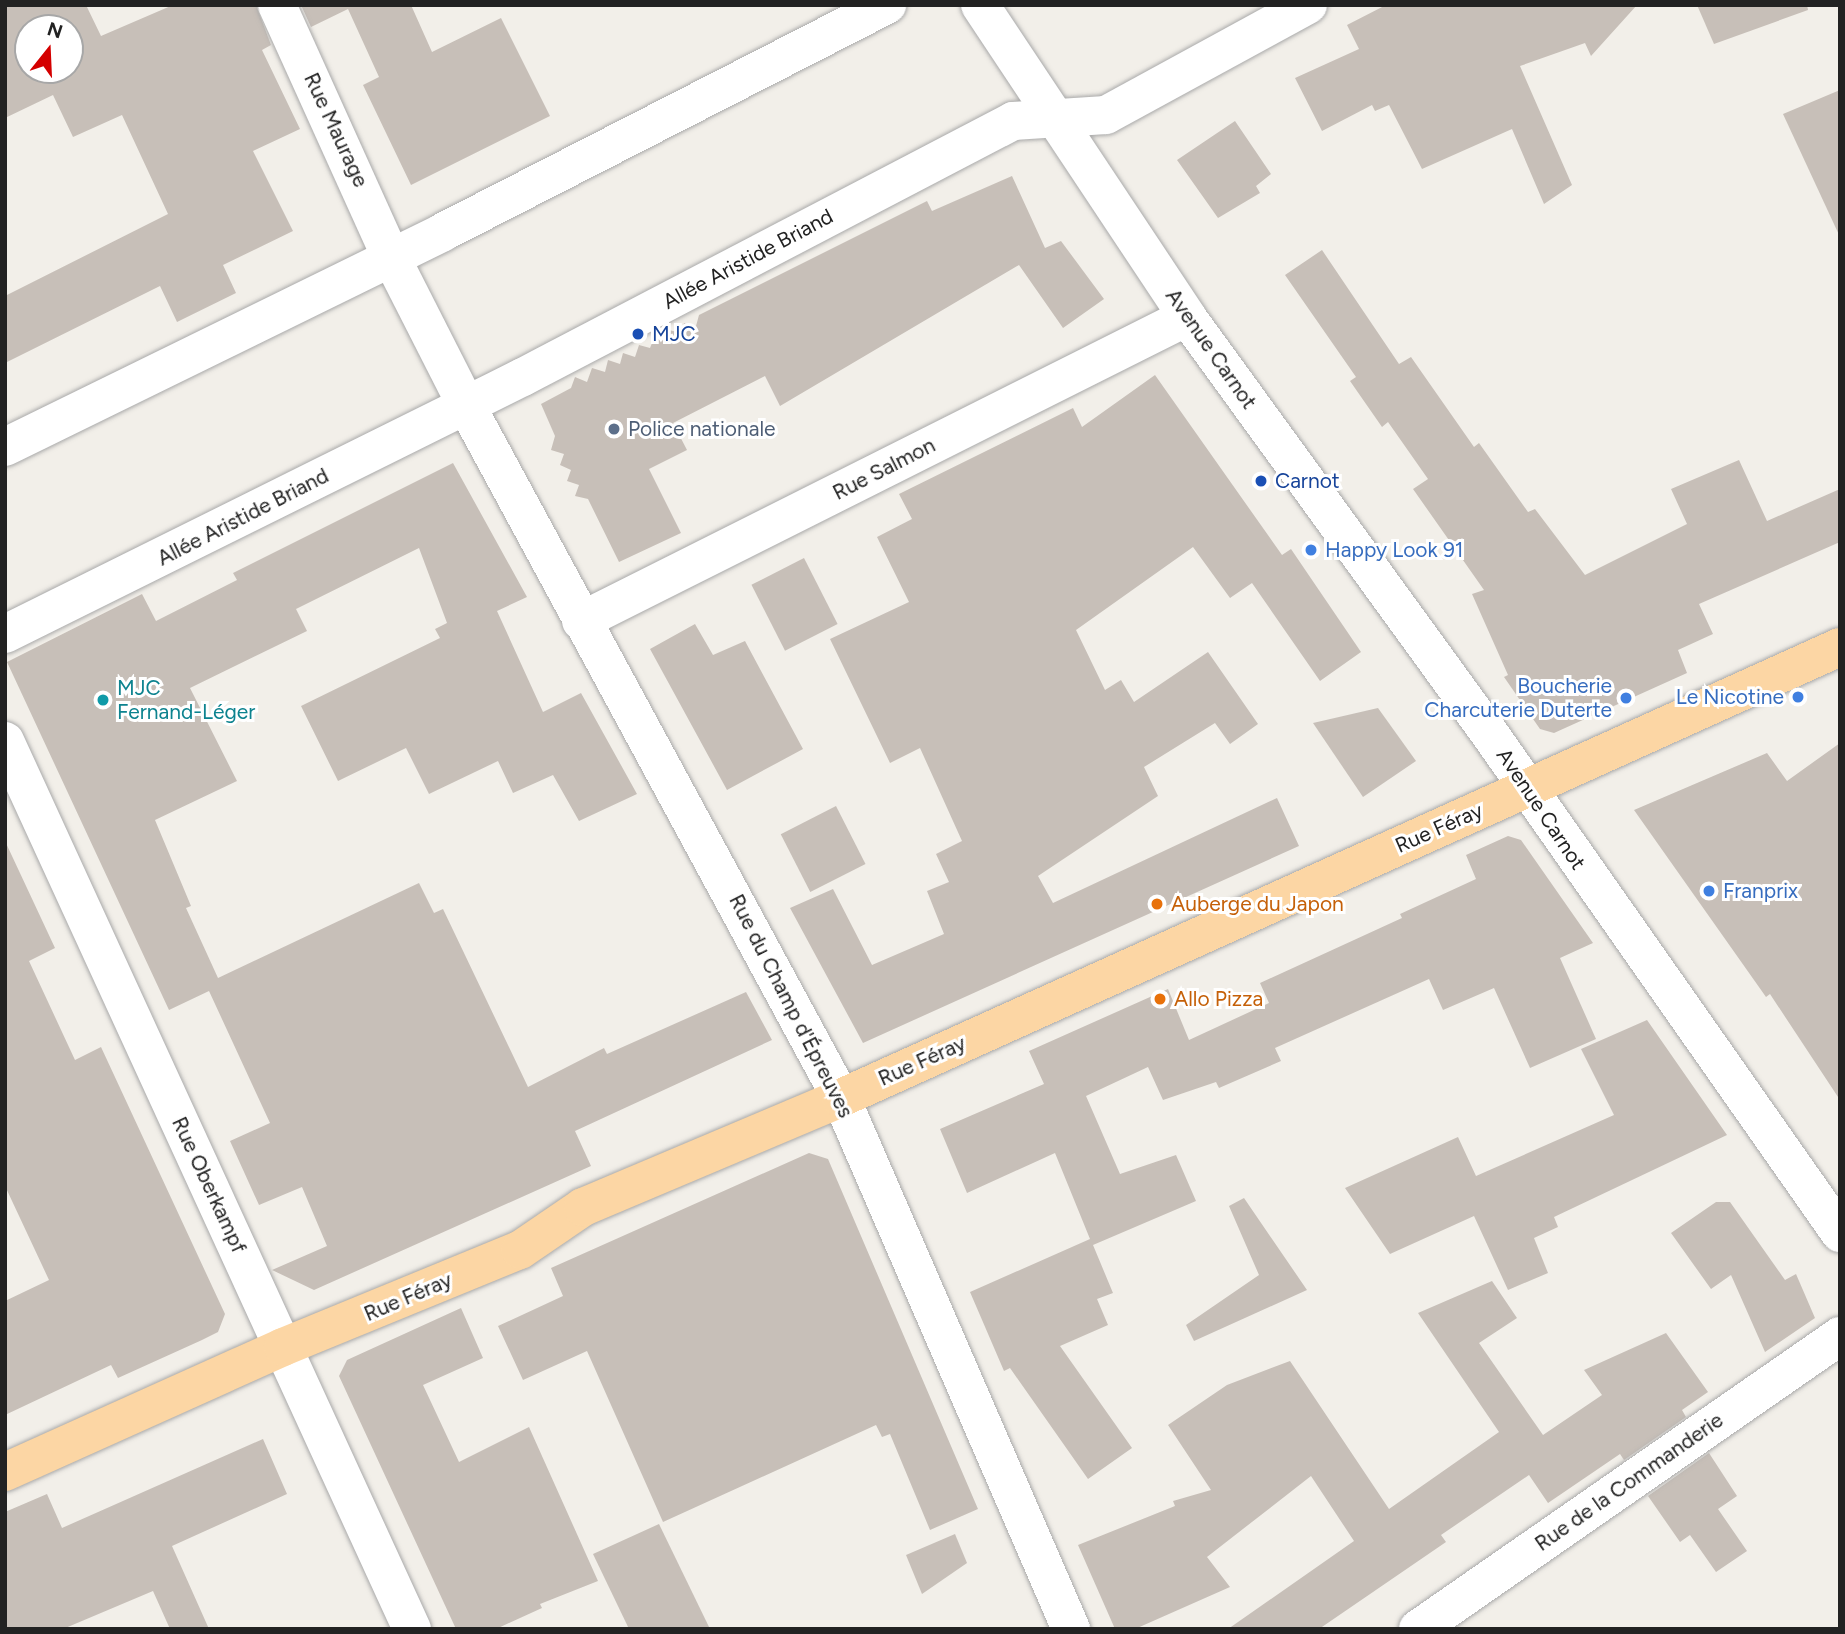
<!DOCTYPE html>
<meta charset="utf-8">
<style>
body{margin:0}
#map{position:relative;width:1845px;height:1634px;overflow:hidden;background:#f2efe9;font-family:Figtree,sans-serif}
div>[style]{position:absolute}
.building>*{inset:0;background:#c7bfb8;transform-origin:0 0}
.roads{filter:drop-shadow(0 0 2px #a9a9a9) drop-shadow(0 0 2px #a9a9a9)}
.minor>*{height:38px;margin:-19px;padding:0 19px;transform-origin:19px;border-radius:19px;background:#fff}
.major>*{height:38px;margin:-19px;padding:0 19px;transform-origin:19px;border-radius:19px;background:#fcd6a4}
.dots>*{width:19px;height:19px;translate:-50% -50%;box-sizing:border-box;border:4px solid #fff;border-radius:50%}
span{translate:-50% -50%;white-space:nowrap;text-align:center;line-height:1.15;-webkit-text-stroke:6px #fff;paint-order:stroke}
.street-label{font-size:21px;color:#222}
.transit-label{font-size:21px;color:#164399}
.left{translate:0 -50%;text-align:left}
.service-label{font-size:21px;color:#4e5e75}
.shop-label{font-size:21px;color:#366cbe}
.right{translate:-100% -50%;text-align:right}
.culture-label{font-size:21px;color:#0d838f}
.food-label{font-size:21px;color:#c56008}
.frame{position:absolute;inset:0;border:7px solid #222;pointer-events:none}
.north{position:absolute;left:14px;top:14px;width:70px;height:70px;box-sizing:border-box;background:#fff;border:2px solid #a7a7a7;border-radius:50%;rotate:18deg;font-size:19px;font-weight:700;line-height:28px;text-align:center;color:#222}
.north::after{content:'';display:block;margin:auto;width:24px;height:32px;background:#d40000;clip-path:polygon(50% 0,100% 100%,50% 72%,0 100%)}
</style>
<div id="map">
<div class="building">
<i style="clip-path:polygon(evenodd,5px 5px,86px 5px,101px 36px,173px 5px,256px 5px,271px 45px,262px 50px,300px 129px,253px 151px,293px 231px,223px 265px,236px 293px,177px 322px,160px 286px,5px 363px,5px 296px,168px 214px,122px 115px,73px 137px,53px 95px,5px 118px,5px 5px,28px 28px,70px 28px,70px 70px,28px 70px,28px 28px)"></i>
<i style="clip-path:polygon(301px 5px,411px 5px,432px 52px,501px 18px,550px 116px,411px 185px,363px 85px,379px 77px,348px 9px,311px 27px)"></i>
<i style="clip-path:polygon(1386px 5px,1637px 5px,1591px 56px,1585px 43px,1520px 66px,1572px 185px,1544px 204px,1512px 129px,1422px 169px,1389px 105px,1375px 111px,1372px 105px,1322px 131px,1295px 78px,1359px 49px,1347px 25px)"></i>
<i style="clip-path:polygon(1697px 5px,1807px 5px,1808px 10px,1714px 44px)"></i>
<i style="clip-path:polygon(1840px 90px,1840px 237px,1783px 114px)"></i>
<i style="clip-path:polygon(1235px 121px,1271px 174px,1256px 186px,1260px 193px,1218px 218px,1177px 160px)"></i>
<i style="clip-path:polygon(1012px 176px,1045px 248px,1061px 241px,1104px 299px,1063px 328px,1019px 265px,780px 406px,765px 376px,673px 423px,687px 450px,649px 469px,681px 533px,619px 562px,588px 499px,575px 496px,579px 485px,567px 481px,571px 470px,560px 465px,564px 454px,551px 450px,555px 436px,541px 404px,571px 388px,575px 377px,587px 382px,592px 368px,605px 372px,608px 360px,620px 364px,623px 353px,635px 357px,639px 345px,650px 348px,654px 338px,665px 341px,669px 330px,681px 333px,684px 323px,696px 326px,699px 315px,927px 201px,932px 211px)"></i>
<i style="clip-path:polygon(1322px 250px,1399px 364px,1411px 357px,1474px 447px,1479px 443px,1528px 512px,1535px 509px,1585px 575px,1687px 524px,1671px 489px,1739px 460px,1767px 521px,1840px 489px,1840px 542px,1699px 604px,1713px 634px,1678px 650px,1687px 673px,1554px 733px,1540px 729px,1504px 677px,1508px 675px,1472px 594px,1484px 590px,1413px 489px,1428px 479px,1388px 422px,1382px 427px,1350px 381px,1356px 377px,1285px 275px)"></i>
<i style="clip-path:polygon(1155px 375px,1282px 555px,1291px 549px,1361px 652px,1320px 681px,1252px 583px,1230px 598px,1193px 547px,1076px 630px,1105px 690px,1121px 680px,1134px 702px,1208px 652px,1258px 724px,1230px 744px,1215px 723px,1144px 767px,1158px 796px,1038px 876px,1053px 903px,1277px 798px,1299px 846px,863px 1043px,790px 908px,833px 889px,872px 965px,944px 934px,927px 891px,949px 882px,936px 854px,962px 841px,920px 748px,890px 763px,830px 639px,909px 602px,877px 537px,912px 519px,899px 494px,1073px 408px,1082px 427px)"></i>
<i style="clip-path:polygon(453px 463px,527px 597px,497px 611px,543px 712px,581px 693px,637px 794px,579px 821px,553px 775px,513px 793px,498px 761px,429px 794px,406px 748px,338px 781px,301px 706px,440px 638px,435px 629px,447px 623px,419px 548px,296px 609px,307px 631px,190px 688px,237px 781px,155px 820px,191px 906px,186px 908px,218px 978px,419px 883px,434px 913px,443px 909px,528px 1087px,604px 1048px,607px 1054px,746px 992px,772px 1040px,575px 1131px,591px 1166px,314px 1290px,272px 1270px,327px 1246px,302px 1187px,259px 1205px,230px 1141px,270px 1123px,209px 991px,169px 1010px,7px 662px,142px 594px,156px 621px,237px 580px,233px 573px)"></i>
<i style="left:804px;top:558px;width:74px;height:59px;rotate:63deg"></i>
<i style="clip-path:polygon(695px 624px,713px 655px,745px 641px,803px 749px,727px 790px,650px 649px)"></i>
<i style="clip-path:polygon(1378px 708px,1416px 761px,1363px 797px,1313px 723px)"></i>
<i style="clip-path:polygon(1840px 743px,1840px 1100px,1770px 994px,1766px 997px,1634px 810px,1767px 753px,1787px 781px)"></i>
<i style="left:836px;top:806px;width:65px;height:62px;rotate:63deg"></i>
<i style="clip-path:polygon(1508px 836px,1521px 840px,1593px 943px,1560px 958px,1596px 1039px,1530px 1068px,1494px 988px,1443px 1010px,1429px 979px,1275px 1048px,1281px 1061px,1219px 1088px,1216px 1082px,1163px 1100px,1148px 1067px,1086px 1096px,1120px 1174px,1176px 1155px,1196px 1201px,1093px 1245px,1113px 1293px,1097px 1299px,1108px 1325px,1060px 1346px,1132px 1448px,1088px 1479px,1010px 1368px,1004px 1371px,970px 1292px,1090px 1239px,1055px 1153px,967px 1193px,940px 1129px,1044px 1084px,1029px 1051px,1168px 989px,1189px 1040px,1269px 1003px,1260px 983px,1402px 918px,1400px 914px,1476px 879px,1466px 855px)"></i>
<i style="clip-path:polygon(5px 841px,55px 948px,29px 961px,75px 1060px,101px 1047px,225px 1314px,218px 1332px,202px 1340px,118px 1378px,111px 1365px,5px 1415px,5px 1301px,49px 1280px,5px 1186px)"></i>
<i style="clip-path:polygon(1647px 1020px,1727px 1135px,1554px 1217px,1558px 1227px,1534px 1238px,1548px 1273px,1508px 1290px,1474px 1216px,1390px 1254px,1345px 1188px,1458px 1137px,1476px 1176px,1614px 1115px,1581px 1049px)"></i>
<i style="clip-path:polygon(809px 1153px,828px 1159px,978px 1509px,930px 1530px,890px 1434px,882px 1437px,876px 1425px,663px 1522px,587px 1351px,523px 1380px,498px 1326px,563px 1296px,551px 1268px)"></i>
<i style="clip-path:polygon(1244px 1198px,1307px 1290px,1194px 1341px,1186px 1325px,1259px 1275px,1229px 1206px)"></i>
<i style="clip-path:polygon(1716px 1202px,1730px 1202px,1785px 1280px,1796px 1274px,1815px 1318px,1765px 1352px,1731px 1275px,1711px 1289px,1671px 1233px)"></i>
<i style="clip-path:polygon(1492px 1281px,1517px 1318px,1479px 1343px,1543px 1435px,1602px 1395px,1584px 1370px,1666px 1333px,1708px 1392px,1682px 1410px,1686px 1417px,1624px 1460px,1620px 1454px,1548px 1503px,1529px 1475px,1441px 1535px,1446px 1542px,1319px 1629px,1228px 1629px,1354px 1541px,1311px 1476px,1207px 1557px,1230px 1587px,1135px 1629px,1115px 1629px,1078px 1545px,1175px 1506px,1173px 1501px,1211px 1490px,1168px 1425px,1227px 1385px,1290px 1361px,1389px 1509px,1499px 1432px,1418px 1313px)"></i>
<i style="clip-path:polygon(461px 1308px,483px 1358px,423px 1385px,459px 1462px,529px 1427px,598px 1581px,540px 1604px,542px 1608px,496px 1629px,456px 1629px,339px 1376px,347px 1360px)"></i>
<i style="clip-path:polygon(263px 1439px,287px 1494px,172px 1546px,209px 1629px,170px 1629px,153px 1591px,63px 1629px,5px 1629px,5px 1512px,47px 1494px,62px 1528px)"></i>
<i style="clip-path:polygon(1709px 1453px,1737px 1496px,1718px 1509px,1747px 1551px,1716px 1572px,1690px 1535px,1680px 1542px,1648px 1496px)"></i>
<i style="clip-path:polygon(659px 1524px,710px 1629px,629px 1629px,593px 1554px)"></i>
<i style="clip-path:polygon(955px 1534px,967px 1563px,922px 1594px,906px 1555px)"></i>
</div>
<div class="roads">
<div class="minor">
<i style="left:277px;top:5px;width:277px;rotate:65.7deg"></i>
<i style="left:391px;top:257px;width:166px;rotate:63.1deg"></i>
<i style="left:466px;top:405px;width:788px;rotate:61.58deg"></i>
<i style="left:841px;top:1098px;width:579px;rotate:66.58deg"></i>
<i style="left:980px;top:5px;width:374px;rotate:56.4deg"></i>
<i style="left:1187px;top:317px;width:519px;rotate:54.01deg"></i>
<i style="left:1492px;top:737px;width:606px;rotate:54.95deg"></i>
<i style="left:5px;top:447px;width:488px;rotate:-26.1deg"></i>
<i style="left:443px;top:232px;width:499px;rotate:-27.1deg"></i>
<i style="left:581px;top:621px;width:678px;rotate:-26.64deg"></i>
<i style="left:5px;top:634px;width:578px;rotate:-26.39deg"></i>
<i style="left:523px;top:377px;width:553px;rotate:-27.58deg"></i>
<i style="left:1013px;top:121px;width:93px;rotate:-3.7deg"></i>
<i style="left:1106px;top:115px;width:230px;rotate:-28.6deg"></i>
<i style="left:5px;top:741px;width:977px;rotate:65.38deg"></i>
<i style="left:1418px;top:1629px;width:514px;rotate:-34.77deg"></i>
</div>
<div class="major">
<i style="left:5px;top:1472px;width:305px;rotate:-24.2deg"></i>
<i style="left:283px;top:1347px;width:256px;rotate:-22.3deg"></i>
<i style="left:520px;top:1250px;width:76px;rotate:-34.3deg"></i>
<i style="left:583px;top:1207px;width:280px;rotate:-22.9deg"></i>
<i style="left:841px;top:1098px;width:1096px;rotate:-24.3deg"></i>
</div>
</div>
<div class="dots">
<i style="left:638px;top:334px;background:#1a4fb4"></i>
<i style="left:614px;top:429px;background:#5c6f8a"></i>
<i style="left:1261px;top:481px;background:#1a4fb4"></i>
<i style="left:1311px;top:550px;background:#3f7fe0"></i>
<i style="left:1798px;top:697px;background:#3f7fe0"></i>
<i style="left:1626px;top:698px;background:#3f7fe0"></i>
<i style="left:103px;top:700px;background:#0f9aa8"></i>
<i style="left:1709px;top:891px;background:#3f7fe0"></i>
<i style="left:1157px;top:904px;background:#e8710a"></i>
<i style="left:1160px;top:999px;background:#e8710a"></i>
</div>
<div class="street-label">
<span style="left:336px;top:130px;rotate:65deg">Rue Maurage</span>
<span style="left:748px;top:259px;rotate:-28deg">Allée Aristide Briand</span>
<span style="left:1211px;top:349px;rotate:55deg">Avenue Carnot</span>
<span style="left:884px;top:469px;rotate:-27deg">Rue Salmon</span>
<span style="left:243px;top:517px;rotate:-27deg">Allée Aristide Briand</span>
<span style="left:1541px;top:809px;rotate:56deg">Avenue Carnot</span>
<span style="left:1439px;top:828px;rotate:-24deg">Rue Féray</span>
<span style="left:791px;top:1006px;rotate:63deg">Rue du Champ d'Épreuves</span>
<span style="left:922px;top:1061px;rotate:-24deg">Rue Féray</span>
<span style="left:209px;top:1185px;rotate:65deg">Rue Oberkampf</span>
<span style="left:408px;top:1297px;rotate:-23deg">Rue Féray</span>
<span style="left:1629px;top:1482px;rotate:-35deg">Rue de la Commanderie</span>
</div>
<div class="transit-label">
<span class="left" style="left:652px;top:334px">MJC</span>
<span class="left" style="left:1275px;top:481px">Carnot</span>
</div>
<div class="service-label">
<span class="left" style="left:628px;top:429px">Police nationale</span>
</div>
<div class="shop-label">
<span class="left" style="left:1325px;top:550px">Happy Look 91</span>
<span class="right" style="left:1612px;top:698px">Boucherie<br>Charcuterie Duterte</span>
<span class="right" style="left:1784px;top:697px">Le Nicotine</span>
<span class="left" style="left:1723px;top:891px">Franprix</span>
</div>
<div class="culture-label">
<span class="left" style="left:117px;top:700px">MJC<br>Fernand-Léger</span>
</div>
<div class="food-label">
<span class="left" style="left:1171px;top:904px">Auberge du Japon</span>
<span class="left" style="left:1174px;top:999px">Allo Pizza</span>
</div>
<div class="frame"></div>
<div class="north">N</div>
</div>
